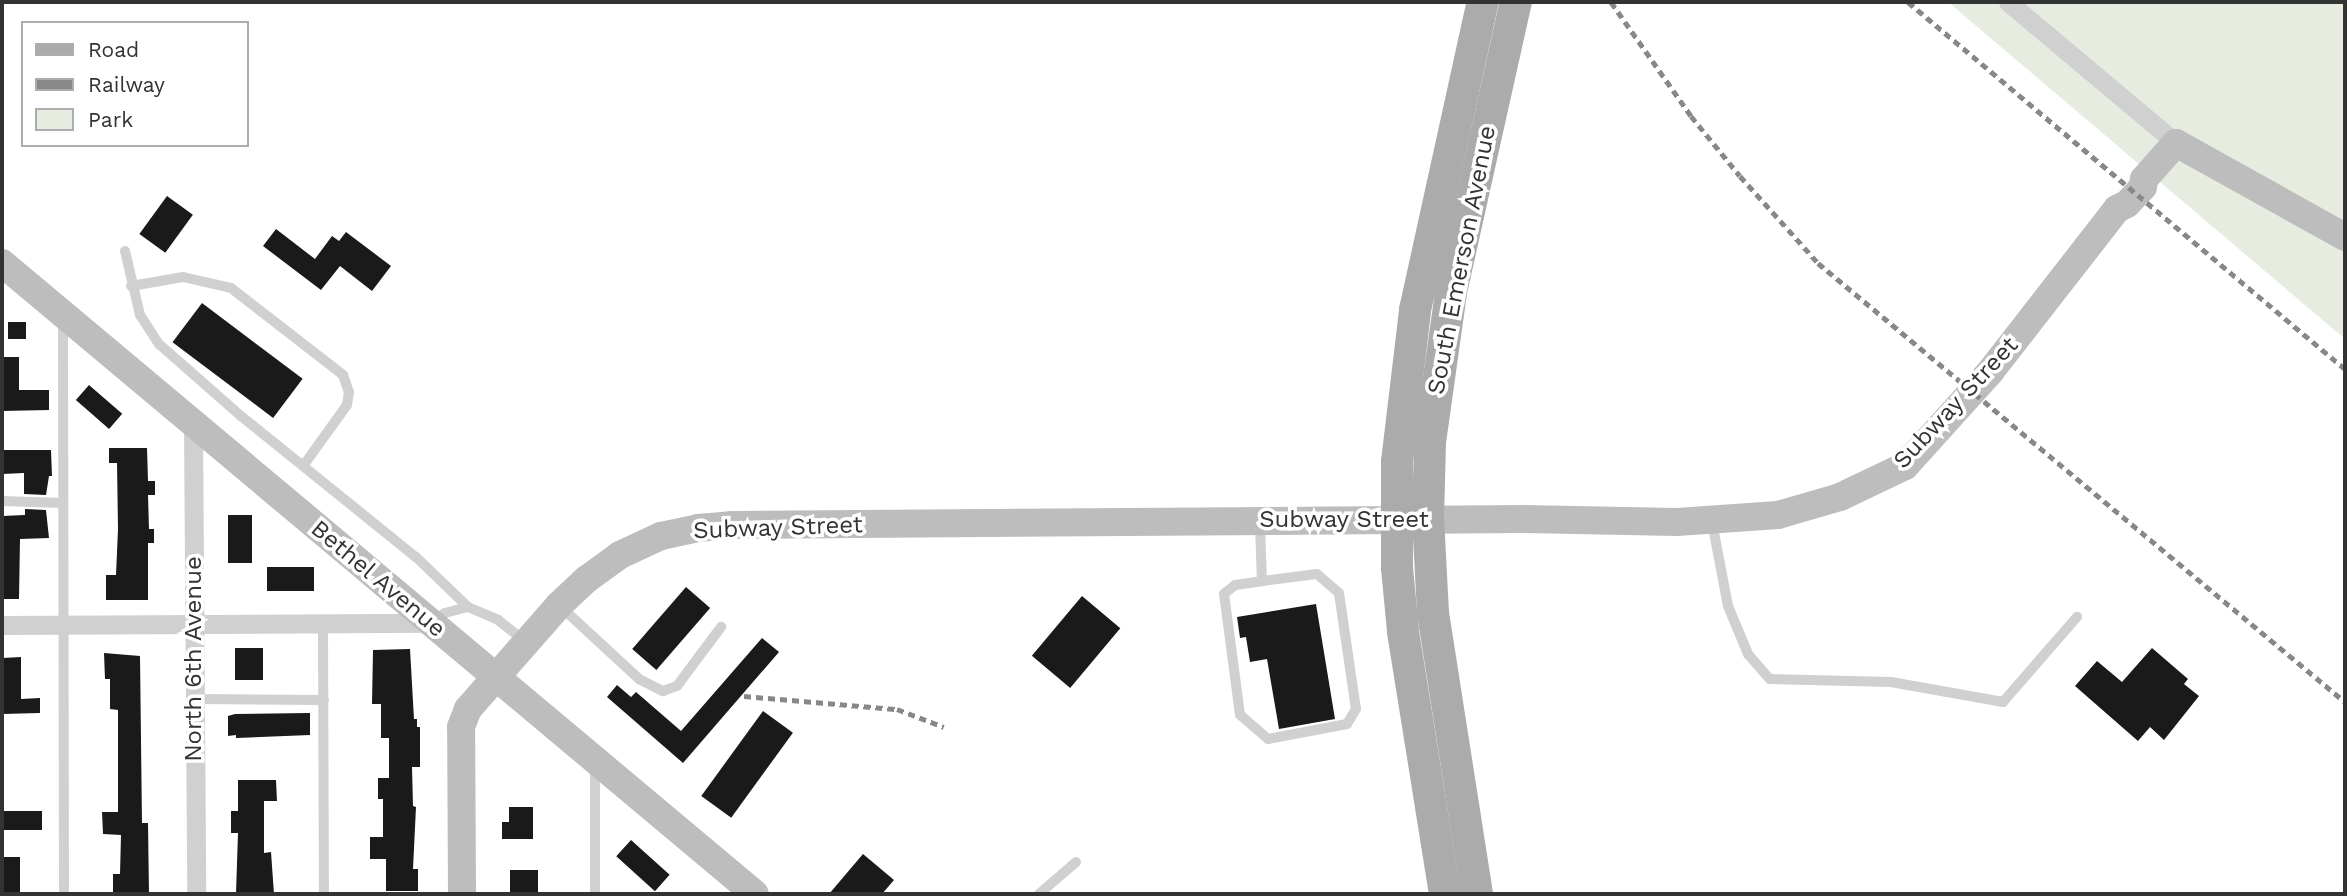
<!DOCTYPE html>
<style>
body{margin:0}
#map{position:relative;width:2347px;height:896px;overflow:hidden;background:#fff;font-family:"Work Sans",sans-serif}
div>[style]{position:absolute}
.green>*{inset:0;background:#e6ecdf}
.building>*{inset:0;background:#1a1a1a;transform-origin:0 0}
.lane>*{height:10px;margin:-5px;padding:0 5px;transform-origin:5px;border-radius:5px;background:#d0d0d0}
.street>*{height:19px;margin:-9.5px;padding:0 9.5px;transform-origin:9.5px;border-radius:9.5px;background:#d0d0d0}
.secondary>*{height:28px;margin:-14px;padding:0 14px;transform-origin:14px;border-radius:14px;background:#bdbdbd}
.primary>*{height:32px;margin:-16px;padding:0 16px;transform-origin:16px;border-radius:16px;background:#ababab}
.rail>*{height:5px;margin-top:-2.5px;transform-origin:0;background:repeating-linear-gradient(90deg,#888 0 7px,transparent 0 12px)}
span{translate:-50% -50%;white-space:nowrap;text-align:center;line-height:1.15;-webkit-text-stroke:7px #fff;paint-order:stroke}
.street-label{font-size:24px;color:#333}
.frame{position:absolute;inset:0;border:4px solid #333;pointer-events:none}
.legend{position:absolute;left:21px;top:21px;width:228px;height:126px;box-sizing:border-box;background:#fff;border:2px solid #adadad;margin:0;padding:9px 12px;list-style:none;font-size:21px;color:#333}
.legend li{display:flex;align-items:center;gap:14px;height:35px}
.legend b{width:35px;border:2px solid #adadad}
</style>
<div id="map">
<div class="green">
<i style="clip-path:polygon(1948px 2px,2345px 2px,2345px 339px)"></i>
</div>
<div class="building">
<i style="left:167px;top:196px;width:32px;height:47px;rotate:36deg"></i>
<i style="clip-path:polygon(276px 229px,315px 259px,332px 236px,339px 241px,346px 232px,391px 266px,372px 291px,340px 266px,321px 290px,263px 246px)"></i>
<i style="left:202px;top:303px;width:126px;height:49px;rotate:37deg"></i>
<i style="left:8px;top:322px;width:18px;height:17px"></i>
<i style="clip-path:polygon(2px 357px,19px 357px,19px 390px,49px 390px,49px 410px,2px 411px)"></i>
<i style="left:89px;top:385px;width:44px;height:20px;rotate:41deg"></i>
<i style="clip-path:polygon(109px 448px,147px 448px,148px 481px,155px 481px,155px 495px,148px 495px,149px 529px,154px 529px,154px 543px,148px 543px,148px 600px,106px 600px,106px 575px,116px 575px,118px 529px,117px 463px,109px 463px)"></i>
<i style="clip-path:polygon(2px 450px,51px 450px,52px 476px,49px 476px,46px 495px,24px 494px,24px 473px,2px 474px)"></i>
<i style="clip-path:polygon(25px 509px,46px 510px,49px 538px,20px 539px,19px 599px,2px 599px,2px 516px,25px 515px)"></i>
<i style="left:228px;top:515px;width:24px;height:48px"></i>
<i style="left:267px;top:567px;width:47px;height:24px"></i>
<i style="left:686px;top:587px;width:32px;height:82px;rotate:41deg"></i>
<i style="left:1082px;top:596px;width:50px;height:78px;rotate:40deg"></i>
<i style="clip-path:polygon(1316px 604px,1335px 719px,1279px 729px,1267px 659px,1250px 662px,1246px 637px,1240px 638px,1237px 617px)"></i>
<i style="clip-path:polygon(762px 638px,779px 652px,683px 763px,607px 697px,617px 685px,631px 697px,636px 692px,681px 731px)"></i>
<i style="left:235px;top:648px;width:28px;height:32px"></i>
<i style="clip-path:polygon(2152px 648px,2188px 679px,2184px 684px,2199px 696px,2164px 740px,2150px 727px,2138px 741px,2075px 686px,2097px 661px,2122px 682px)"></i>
<i style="clip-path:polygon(410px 649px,414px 719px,417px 719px,417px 727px,420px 727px,420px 767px,412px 767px,413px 806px,416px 807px,413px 869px,418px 869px,418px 891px,386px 891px,386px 859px,370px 859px,370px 837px,383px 837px,383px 799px,378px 799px,378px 778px,389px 778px,389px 738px,381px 738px,381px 704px,372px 704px,373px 650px)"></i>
<i style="clip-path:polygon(104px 653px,140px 656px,142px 823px,148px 823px,149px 894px,113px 894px,113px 874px,120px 874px,121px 835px,103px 834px,102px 812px,118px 812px,118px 710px,110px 709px,110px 679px,105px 679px)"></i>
<i style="clip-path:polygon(21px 657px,21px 699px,40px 698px,40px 713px,2px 714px,2px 658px)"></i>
<i style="left:763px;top:711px;width:37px;height:105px;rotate:36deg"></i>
<i style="clip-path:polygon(310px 713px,310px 735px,236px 738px,236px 735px,228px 736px,228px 716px,235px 714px)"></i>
<i style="clip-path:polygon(238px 780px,276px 780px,277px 801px,264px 801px,264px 853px,271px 852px,274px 894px,236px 893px,238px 833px,231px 833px,231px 811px,238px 811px)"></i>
<i style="clip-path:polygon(509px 807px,533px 807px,533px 839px,502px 839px,502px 822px,509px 822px)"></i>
<i style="left:2px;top:811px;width:40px;height:19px"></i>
<i style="left:631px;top:840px;width:52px;height:22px;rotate:42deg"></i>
<i style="clip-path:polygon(863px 854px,894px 880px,882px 894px,829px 894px)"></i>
<i style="left:2px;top:857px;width:18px;height:37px"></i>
<i style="left:510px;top:870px;width:28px;height:23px"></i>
</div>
<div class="lane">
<i style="left:125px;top:251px;width:66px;rotate:76.8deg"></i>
<i style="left:140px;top:315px;width:35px;rotate:57deg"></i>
<i style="left:159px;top:344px;width:109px;rotate:41.3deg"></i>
<i style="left:241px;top:416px;width:225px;rotate:38.9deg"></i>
<i style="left:416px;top:557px;width:72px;rotate:43.9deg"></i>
<i style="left:468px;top:607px;width:33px;rotate:23deg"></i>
<i style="left:498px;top:620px;width:36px;rotate:38deg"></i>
<i style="left:131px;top:286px;width:53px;rotate:-9.8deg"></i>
<i style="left:183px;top:277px;width:49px;rotate:12.9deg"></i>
<i style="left:231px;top:288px;width:142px;rotate:37.8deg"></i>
<i style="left:343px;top:375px;width:18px;rotate:71deg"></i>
<i style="left:349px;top:392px;width:13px;rotate:99deg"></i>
<i style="left:347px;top:405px;width:75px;rotate:125.8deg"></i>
<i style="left:63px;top:321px;width:573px;rotate:89.9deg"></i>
<i style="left:2px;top:501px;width:61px;rotate:1.9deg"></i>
<i style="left:1712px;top:522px;width:86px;rotate:79.2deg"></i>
<i style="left:1728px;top:606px;width:52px;rotate:67.4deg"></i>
<i style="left:1748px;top:654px;width:33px;rotate:49deg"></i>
<i style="left:1770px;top:679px;width:121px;rotate:1.4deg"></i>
<i style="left:1891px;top:682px;width:114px;rotate:10.1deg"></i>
<i style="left:2003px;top:702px;width:113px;rotate:-49deg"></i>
<i style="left:1260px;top:525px;width:56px;rotate:88deg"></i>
<i style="left:1262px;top:581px;width:55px;rotate:-7.3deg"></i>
<i style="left:1317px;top:574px;width:29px;rotate:41deg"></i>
<i style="left:1339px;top:593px;width:117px;rotate:81.7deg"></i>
<i style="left:1356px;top:709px;width:17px;rotate:121deg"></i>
<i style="left:1347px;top:724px;width:80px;rotate:169.2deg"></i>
<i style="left:1268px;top:739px;width:37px;rotate:-139deg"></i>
<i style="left:1240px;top:715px;width:122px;rotate:-97.5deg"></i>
<i style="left:1224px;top:594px;width:14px;rotate:-39deg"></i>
<i style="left:1235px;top:585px;width:27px;rotate:-8deg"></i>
<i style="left:560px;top:606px;width:108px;rotate:42.7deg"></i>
<i style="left:639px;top:679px;width:27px;rotate:27deg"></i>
<i style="left:663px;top:691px;width:15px;rotate:-20deg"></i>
<i style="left:677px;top:686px;width:74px;rotate:-53.3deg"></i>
<i style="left:433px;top:622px;width:15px;rotate:-37deg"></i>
<i style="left:445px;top:613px;width:24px;rotate:-15deg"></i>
<i style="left:323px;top:624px;width:270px;rotate:89.8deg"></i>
<i style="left:195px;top:699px;width:129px;rotate:0.4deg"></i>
<i style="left:595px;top:765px;width:129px;rotate:90deg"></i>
<i style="left:1039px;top:894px;width:49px;rotate:-40.9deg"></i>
</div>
<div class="street">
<i style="left:2008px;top:2px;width:219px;rotate:40deg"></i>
<i style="left:193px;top:423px;width:471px;rotate:89.6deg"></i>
<i style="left:2px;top:625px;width:429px;rotate:-0.3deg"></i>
</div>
<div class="secondary">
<i style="left:2px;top:263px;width:982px;rotate:39.96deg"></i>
<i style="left:462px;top:894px;width:167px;rotate:-90.3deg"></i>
<i style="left:461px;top:727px;width:19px;rotate:-69deg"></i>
<i style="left:468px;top:709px;width:138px;rotate:-48.8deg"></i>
<i style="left:559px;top:605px;width:38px;rotate:-43deg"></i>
<i style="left:587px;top:579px;width:41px;rotate:-36deg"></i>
<i style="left:620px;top:555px;width:45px;rotate:-24.9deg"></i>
<i style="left:661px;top:536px;width:38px;rotate:-12deg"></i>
<i style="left:698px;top:528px;width:33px;rotate:-5deg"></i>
<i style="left:731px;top:525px;width:793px;rotate:-0.43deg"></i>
<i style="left:1524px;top:519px;width:153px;rotate:1.1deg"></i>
<i style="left:1677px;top:522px;width:101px;rotate:-4deg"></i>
<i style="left:1778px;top:515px;width:65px;rotate:-16.2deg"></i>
<i style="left:1840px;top:497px;width:72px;rotate:-25.5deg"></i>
<i style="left:1905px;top:466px;width:127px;rotate:-47.9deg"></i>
<i style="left:1990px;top:372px;width:207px;rotate:-52.1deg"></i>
<i style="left:2117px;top:209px;width:11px;rotate:-27deg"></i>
<i style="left:2127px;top:204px;width:23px;rotate:-47deg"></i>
<i style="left:2143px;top:187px;width:8px;rotate:-83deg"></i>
<i style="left:2144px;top:179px;width:48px;rotate:-48.4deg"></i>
<i style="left:2176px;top:143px;width:193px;rotate:29.1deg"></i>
</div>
<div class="primary">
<i style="left:1445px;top:894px;width:266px;rotate:-99.1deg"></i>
<i style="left:1403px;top:631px;width:63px;rotate:-95.4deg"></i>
<i style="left:1397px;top:568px;width:106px;rotate:-90deg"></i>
<i style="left:1397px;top:462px;width:153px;rotate:-83.2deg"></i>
<i style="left:1415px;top:310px;width:315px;rotate:-77.6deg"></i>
<i style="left:1477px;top:894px;width:284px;rotate:-98.9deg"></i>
<i style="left:1433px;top:613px;width:94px;rotate:-93deg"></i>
<i style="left:1428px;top:519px;width:77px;rotate:-88.5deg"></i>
<i style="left:1430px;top:442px;width:151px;rotate:-82deg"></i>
<i style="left:1451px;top:292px;width:297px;rotate:-77.4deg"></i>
</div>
<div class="rail">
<i style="left:1611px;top:2px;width:139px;rotate:54.9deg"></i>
<i style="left:1691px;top:116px;width:77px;rotate:50.8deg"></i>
<i style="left:1740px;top:176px;width:117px;rotate:48.1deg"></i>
<i style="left:1818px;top:263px;width:686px;rotate:39.79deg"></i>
<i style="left:1908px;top:2px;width:571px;rotate:40.02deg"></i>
<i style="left:744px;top:696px;width:154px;rotate:4.9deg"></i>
<i style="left:897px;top:709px;width:50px;rotate:21deg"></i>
</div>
<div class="street-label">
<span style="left:1462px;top:260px;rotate:-79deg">South Emerson Avenue</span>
<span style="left:1956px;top:403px;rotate:-47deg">Subway Street</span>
<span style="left:1344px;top:520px">Subway Street</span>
<span style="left:778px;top:528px;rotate:-2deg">Subway Street</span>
<span style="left:378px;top:579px;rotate:40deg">Bethel Avenue</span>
<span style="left:194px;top:659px;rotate:-90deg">North 6th Avenue</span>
</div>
<div class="frame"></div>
<ul class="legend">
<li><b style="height:9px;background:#ababab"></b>Road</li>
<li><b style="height:9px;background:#888"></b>Railway</li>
<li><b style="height:19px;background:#e6ecdf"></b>Park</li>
</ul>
</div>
